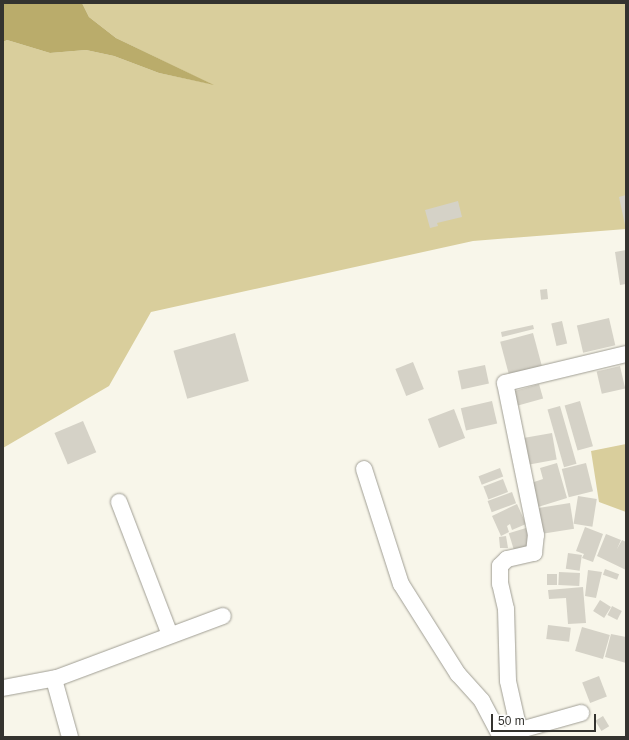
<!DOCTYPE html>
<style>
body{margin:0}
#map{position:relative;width:629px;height:740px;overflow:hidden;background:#f8f6ea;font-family:Helvetica,sans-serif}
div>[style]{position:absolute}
.green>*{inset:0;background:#d9ce9c}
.water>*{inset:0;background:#baac6b}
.building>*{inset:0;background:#d5d2c7;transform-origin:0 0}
.roads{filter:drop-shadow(0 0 1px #a09e94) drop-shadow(0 0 1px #a09e94)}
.minor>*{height:16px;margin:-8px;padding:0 8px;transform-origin:8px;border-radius:8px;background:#fff}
span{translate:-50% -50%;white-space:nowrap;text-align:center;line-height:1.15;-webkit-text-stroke:3px #fff;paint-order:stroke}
.frame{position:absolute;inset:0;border:4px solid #34332f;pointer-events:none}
.scale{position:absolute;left:491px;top:714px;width:105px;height:18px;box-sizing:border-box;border:2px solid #34332f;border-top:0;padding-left:5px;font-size:12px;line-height:14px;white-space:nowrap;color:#34332f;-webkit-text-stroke:3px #fff;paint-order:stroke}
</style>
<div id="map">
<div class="green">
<i style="clip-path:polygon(82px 3px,626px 3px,626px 229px,473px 241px,151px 312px,109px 386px,3px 448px,3px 42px,7px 40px,50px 53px,86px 50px,114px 56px,159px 73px,211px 84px,116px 38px,89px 17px)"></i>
<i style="clip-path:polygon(626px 444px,626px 512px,599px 502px,591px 451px)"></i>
</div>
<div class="water">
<i style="clip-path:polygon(3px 3px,82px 3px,89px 17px,116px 38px,214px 85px,159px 73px,114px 56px,86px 50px,50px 53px,7px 40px,3px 42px)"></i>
</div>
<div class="building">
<i style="clip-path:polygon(626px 195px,626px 225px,625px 225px,619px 197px)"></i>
<i style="clip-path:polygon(458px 201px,462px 217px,437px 223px,438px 226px,430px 228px,425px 210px)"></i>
<i style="clip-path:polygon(626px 250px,626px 284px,620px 285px,615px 252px)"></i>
<i style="left:547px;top:289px;width:10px;height:7px;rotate:84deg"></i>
<i style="left:609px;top:318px;width:28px;height:33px;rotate:77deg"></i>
<i style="left:562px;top:321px;width:23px;height:11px;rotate:77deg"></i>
<i style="clip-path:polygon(533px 325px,534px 329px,502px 337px,501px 332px)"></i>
<i style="left:235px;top:333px;width:50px;height:64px;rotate:74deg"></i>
<i style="left:533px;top:333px;width:34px;height:34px;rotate:75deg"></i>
<i style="left:413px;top:362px;width:29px;height:19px;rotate:68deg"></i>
<i style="left:485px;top:365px;width:19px;height:28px;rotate:78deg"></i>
<i style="left:620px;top:366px;width:23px;height:24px;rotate:77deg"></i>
<i style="left:539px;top:384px;width:15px;height:27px;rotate:74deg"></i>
<i style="left:492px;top:401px;width:23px;height:32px;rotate:77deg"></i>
<i style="left:580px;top:401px;width:47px;height:16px;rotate:74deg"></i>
<i style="left:560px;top:406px;width:60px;height:13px;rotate:74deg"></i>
<i style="left:454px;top:409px;width:31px;height:28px;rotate:69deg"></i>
<i style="left:83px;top:421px;width:34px;height:31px;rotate:67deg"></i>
<i style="left:552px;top:433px;width:27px;height:29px;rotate:80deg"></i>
<i style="clip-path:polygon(557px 463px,567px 498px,538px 507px,531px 483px,543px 479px,540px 468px)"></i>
<i style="left:586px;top:463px;width:29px;height:25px;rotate:76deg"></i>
<i style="left:500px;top:468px;width:9px;height:23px;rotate:69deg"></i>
<i style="left:503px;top:479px;width:14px;height:21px;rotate:69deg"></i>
<i style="left:512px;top:492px;width:12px;height:26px;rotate:70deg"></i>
<i style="left:578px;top:496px;width:19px;height:28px;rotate:9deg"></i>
<i style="left:570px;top:503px;width:26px;height:32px;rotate:81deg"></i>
<i style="clip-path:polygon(517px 504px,526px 524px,512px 530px,510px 524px,507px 526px,509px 532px,501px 536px,492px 516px)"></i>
<i style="clip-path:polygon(585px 527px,603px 534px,593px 562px,582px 558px,584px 554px,576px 551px)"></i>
<i style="left:526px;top:528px;width:21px;height:18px;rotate:73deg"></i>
<i style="clip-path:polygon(606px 534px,621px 540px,617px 549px,622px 540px,626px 542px,626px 570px,597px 556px)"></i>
<i style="clip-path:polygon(506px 536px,508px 548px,500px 548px,499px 537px)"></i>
<i style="left:568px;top:553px;width:14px;height:16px;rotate:8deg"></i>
<i style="left:605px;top:569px;width:15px;height:6px;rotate:20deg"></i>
<i style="clip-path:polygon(588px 570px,602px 572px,596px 598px,585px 596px)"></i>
<i style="left:559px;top:572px;width:21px;height:13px;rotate:3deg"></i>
<i style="left:547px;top:574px;width:10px;height:11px"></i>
<i style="clip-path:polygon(583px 587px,586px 623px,568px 624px,566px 598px,549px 599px,548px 590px)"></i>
<i style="left:600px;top:600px;width:13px;height:13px;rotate:32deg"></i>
<i style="left:612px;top:606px;width:11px;height:10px;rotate:27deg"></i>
<i style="left:548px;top:625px;width:23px;height:14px;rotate:7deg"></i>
<i style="left:582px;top:627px;width:29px;height:25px;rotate:16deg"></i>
<i style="clip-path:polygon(611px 634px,626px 637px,626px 663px,605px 657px)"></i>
<i style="left:599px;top:676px;width:22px;height:18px;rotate:69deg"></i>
<i style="left:603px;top:716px;width:12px;height:9px;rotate:59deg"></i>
</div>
<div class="roads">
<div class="minor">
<i style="left:364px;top:469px;width:121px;rotate:72.2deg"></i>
<i style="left:401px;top:584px;width:107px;rotate:57.7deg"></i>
<i style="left:458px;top:674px;width:36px;rotate:48deg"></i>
<i style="left:482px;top:701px;width:41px;rotate:62.2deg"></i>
<i style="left:119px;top:502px;width:142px;rotate:69deg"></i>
<i style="left:3px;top:688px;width:55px;rotate:-10.5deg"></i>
<i style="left:519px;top:730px;width:50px;rotate:-102.7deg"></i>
<i style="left:508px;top:681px;width:72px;rotate:-91.6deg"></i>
<i style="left:506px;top:609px;width:26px;rotate:-103deg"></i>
<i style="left:500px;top:584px;width:18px;rotate:-90deg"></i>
<i style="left:500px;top:566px;width:10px;rotate:-45deg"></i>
<i style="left:507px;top:559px;width:28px;rotate:-13deg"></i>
<i style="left:534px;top:553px;width:18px;rotate:-84deg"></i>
<i style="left:536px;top:535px;width:155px;rotate:-101.5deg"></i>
<i style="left:505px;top:383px;width:124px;rotate:-13.5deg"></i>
<i style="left:510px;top:733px;width:74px;rotate:-15.7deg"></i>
<i style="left:70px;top:737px;width:56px;rotate:-105.5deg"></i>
<i style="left:55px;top:683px;width:5px;rotate:-68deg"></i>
<i style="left:57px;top:678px;width:177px;rotate:-20.5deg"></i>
</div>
</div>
<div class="frame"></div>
<div class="scale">50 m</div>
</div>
